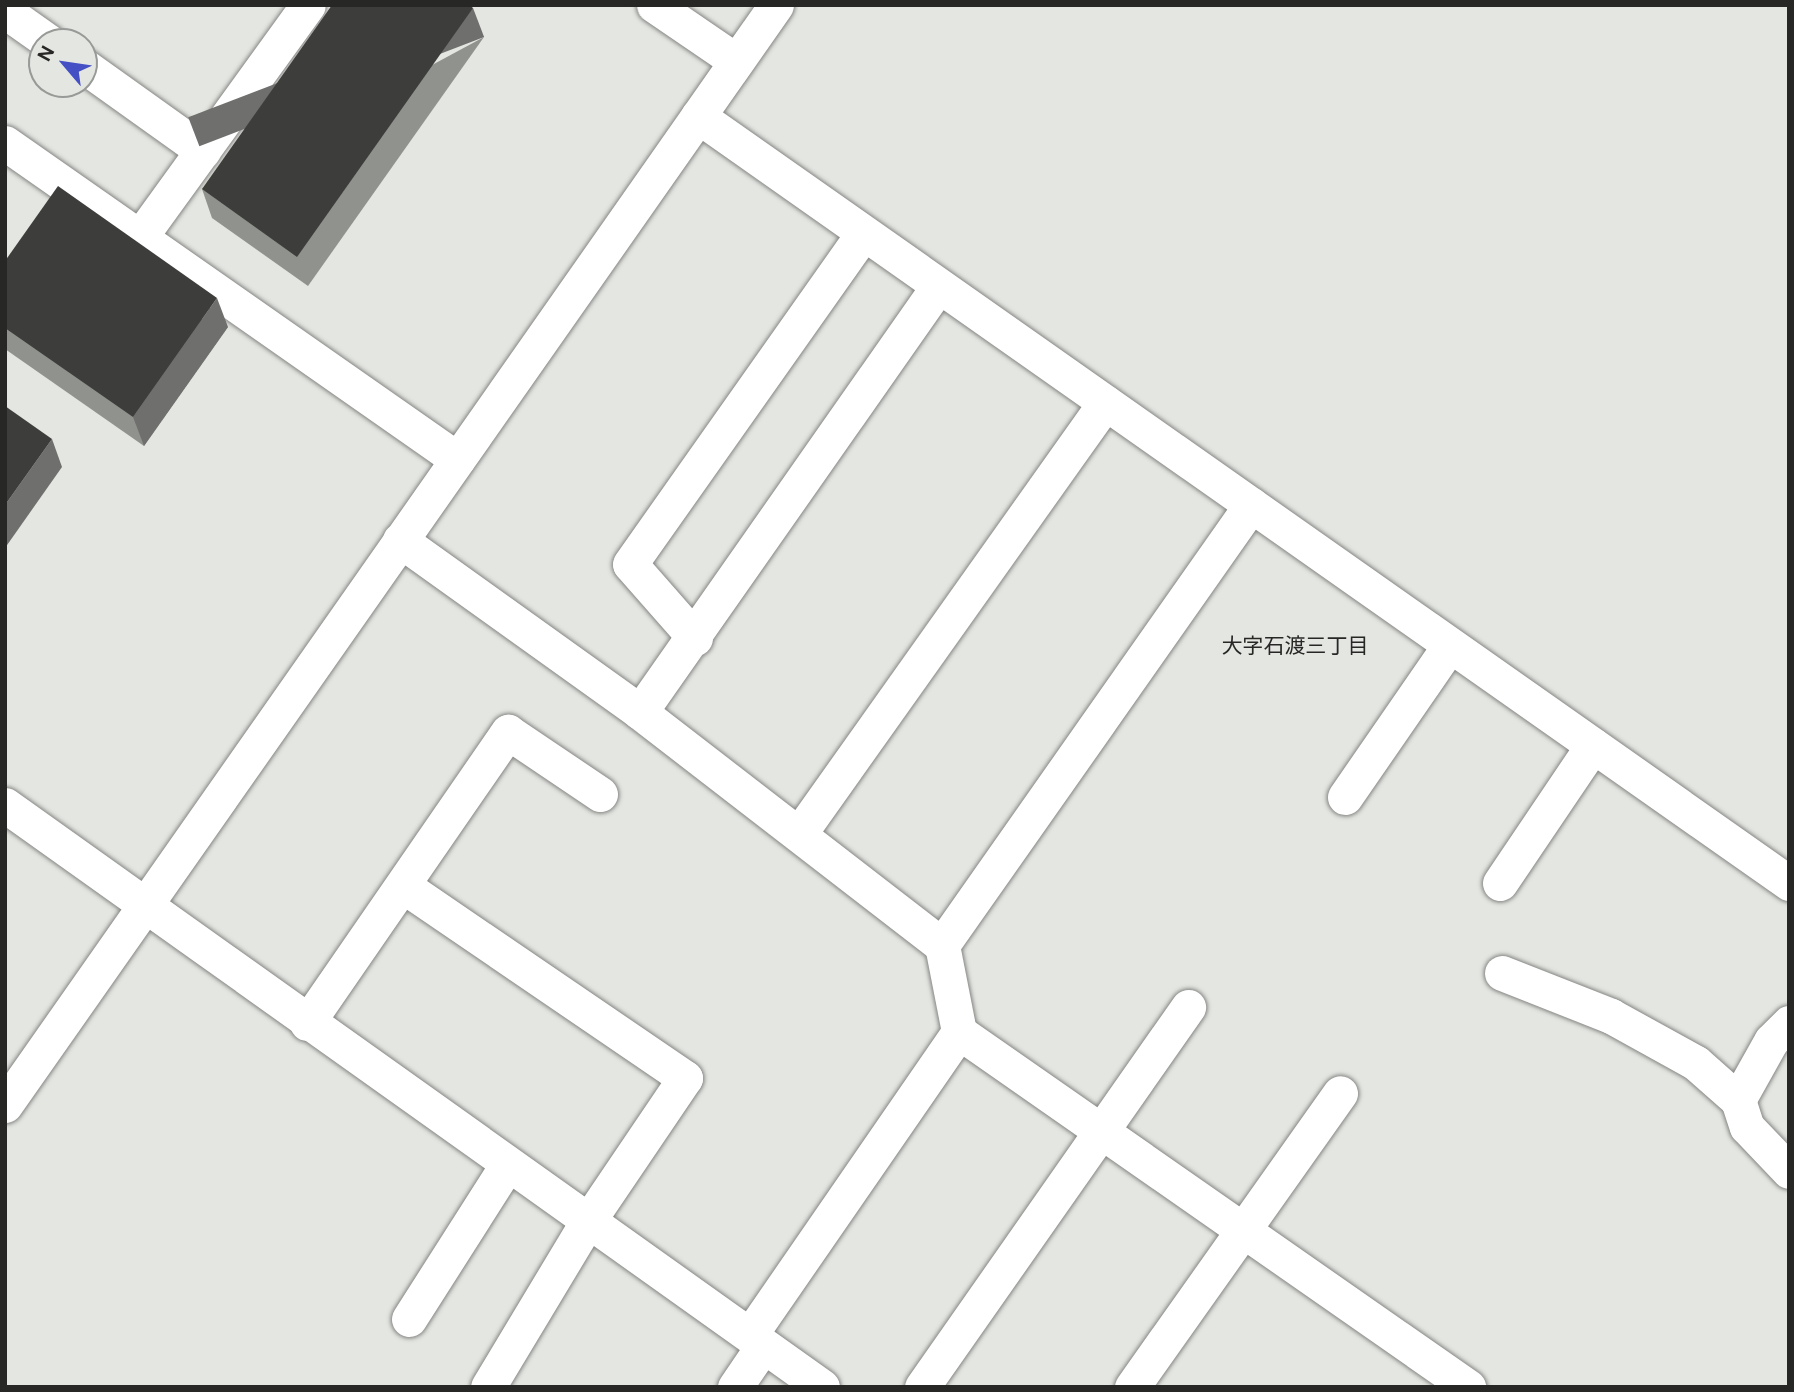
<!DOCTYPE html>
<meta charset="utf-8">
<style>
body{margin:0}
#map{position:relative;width:1794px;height:1392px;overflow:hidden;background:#e4e6e2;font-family:"DM Sans","Noto Sans JP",sans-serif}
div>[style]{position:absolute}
.roads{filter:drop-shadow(0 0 2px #848682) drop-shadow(0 0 2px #848682)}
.minor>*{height:35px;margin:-17.5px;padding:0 17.5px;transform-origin:17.5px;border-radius:17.5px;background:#fff}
.wall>*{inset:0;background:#90928e}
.shaded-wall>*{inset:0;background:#6f706d;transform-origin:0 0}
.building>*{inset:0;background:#3d3e3b}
span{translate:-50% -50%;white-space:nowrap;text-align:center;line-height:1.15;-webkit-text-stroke:7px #e4e6e2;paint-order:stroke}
.neighbourhood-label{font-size:21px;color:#272726}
.frame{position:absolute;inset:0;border:7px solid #272726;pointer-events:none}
.north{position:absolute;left:28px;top:28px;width:70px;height:70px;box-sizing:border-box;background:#e4e6e2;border:2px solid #989a97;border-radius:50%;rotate:299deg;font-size:19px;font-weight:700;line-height:28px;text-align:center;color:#272726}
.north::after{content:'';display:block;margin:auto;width:24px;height:32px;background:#4550c5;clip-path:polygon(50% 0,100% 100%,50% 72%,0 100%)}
</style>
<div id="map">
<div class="roads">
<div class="minor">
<i style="left:654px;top:5px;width:99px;rotate:34.3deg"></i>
<i style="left:5px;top:11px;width:54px;rotate:35.2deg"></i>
<i style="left:84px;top:66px;width:146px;rotate:35.5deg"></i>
<i style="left:698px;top:116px;width:1334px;rotate:35.11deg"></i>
<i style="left:5px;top:143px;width:552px;rotate:34.96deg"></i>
<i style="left:140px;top:237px;width:286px;rotate:-54.1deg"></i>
<i style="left:400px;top:540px;width:295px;rotate:35.6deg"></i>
<i style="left:640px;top:712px;width:381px;rotate:37.7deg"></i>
<i style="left:942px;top:945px;width:89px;rotate:78.9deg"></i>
<i style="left:959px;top:1032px;width:368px;rotate:124.6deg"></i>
<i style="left:695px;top:638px;width:98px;rotate:-131.3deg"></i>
<i style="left:630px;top:564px;width:401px;rotate:-54.8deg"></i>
<i style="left:640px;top:712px;width:518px;rotate:-54.99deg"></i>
<i style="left:1345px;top:797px;width:183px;rotate:-55.4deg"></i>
<i style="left:5px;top:805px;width:1003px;rotate:35.46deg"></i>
<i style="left:799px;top:834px;width:529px;rotate:-54.63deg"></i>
<i style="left:1500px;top:883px;width:166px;rotate:-56deg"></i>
<i style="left:405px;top:887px;width:339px;rotate:34.3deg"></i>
<i style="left:685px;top:1078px;width:176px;rotate:124.1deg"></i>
<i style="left:586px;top:1224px;width:190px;rotate:121deg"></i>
<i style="left:942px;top:945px;width:538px;rotate:-54.92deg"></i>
<i style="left:1502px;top:973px;width:117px;rotate:21.5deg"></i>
<i style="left:1611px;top:1016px;width:97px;rotate:28.9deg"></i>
<i style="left:1696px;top:1063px;width:56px;rotate:41.4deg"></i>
<i style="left:307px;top:1023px;width:354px;rotate:-55.4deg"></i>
<i style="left:508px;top:732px;width:111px;rotate:34deg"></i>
<i style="left:1789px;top:1023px;width:25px;rotate:135deg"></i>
<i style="left:1771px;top:1041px;width:68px;rotate:119.2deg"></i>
<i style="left:1738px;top:1100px;width:28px;rotate:72deg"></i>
<i style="left:1747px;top:1127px;width:61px;rotate:46.3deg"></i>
<i style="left:959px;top:1032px;width:621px;rotate:34.89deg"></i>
<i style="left:5px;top:1105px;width:1343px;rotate:-54.97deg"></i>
<i style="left:409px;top:1319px;width:183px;rotate:-57.5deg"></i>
<i style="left:735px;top:1387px;width:50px;rotate:-55.7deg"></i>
<i style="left:922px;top:1387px;width:464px;rotate:-55deg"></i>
<i style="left:1132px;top:1387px;width:360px;rotate:-54.7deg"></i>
</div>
</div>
<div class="wall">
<i style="clip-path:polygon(484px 37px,308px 286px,212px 218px,202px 189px)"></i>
<i style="clip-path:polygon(5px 261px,228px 327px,144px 446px,5px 349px)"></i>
</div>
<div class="shaded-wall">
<i style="left:473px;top:8px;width:31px;height:305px;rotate:69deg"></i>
<i style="clip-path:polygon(217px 298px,228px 327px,144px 446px,133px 417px)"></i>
<i style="clip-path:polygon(52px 439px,62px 467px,5px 548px,5px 505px)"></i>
</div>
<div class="building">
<i style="clip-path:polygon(332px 5px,469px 5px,473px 8px,297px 257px,202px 189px)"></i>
<i style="clip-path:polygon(58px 186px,217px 298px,133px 417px,5px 328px,5px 261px)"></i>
<i style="clip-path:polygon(5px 406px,52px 439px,5px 505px)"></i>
</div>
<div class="neighbourhood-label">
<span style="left:1295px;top:646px">大字石渡三丁目</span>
</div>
<div class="frame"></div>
<div class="north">N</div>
</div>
